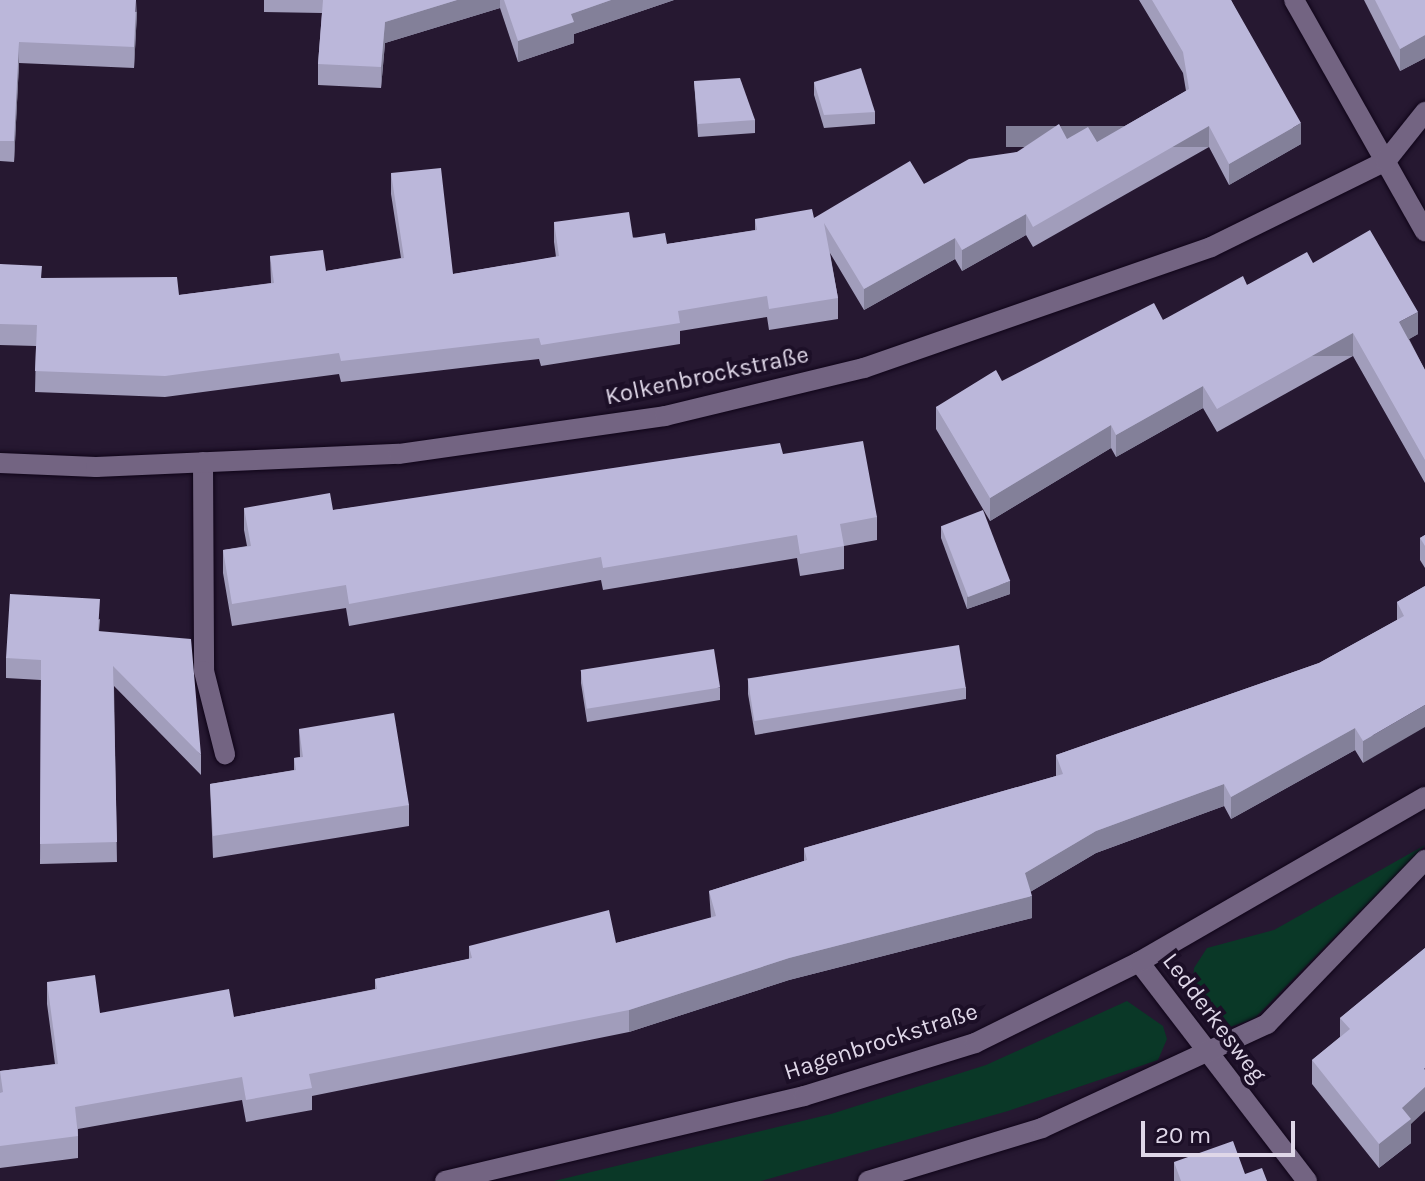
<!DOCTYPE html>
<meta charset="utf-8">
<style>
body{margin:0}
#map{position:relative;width:1425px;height:1181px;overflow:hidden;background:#261831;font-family:Karla,sans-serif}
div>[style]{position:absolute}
.green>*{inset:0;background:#0a3827}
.roads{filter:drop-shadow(0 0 2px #0f0418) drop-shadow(0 0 2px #0f0418)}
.service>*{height:20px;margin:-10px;padding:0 10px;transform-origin:10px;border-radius:10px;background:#736482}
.minor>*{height:20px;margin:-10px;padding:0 10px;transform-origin:10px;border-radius:10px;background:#736482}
.wall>*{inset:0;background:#a19dbb}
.shaded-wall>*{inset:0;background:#838099;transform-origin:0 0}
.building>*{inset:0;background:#bbb7da;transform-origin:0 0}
span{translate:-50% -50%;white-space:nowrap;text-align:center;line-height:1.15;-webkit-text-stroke:8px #1c0f27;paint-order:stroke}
.street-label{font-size:24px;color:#dfd7e8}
.scale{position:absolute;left:1141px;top:1121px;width:154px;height:36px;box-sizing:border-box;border:4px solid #dfd7e8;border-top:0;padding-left:10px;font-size:24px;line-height:28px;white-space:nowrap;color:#dfd7e8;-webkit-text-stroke:6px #1c0f27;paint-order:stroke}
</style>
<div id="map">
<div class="green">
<i style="clip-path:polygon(1425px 845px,1255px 1018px,1228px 1028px,1210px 1019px,1192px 995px,1194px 968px,1207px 948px,1274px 930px)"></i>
<i style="clip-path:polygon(1127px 1001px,1163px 1026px,1167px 1039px,1158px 1060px,1008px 1111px,761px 1181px,554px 1181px,831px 1114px,986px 1065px)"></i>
</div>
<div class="roads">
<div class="service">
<i style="left:203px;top:462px;width:209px;rotate:89.7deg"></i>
<i style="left:204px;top:671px;width:86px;rotate:75.8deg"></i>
</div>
<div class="minor">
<i style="left:1294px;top:0;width:266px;rotate:60.5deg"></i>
<i style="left:0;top:463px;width:96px;rotate:2.4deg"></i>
<i style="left:96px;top:467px;width:303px;rotate:-2.5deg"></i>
<i style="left:399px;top:454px;width:269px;rotate:-8.1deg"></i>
<i style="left:665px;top:416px;width:205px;rotate:-13.6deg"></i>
<i style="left:864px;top:368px;width:367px;rotate:-19.2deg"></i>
<i style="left:1211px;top:247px;width:195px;rotate:-26.2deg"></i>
<i style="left:1386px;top:161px;width:63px;rotate:-51.5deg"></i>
<i style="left:1139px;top:962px;width:276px;rotate:52.5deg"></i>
<i style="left:445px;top:1181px;width:369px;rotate:-13.3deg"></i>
<i style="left:804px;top:1096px;width:179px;rotate:-17.2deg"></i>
<i style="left:975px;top:1043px;width:183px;rotate:-26.3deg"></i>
<i style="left:1139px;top:962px;width:330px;rotate:-30deg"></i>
<i style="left:868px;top:1181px;width:182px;rotate:-16.9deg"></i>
<i style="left:1042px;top:1128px;width:248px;rotate:-24.8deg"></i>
<i style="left:1267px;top:1024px;width:228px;rotate:-46.1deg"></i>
</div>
</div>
<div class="wall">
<i style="clip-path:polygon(0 0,137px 12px,134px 68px,19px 63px,14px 162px,0 161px)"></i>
<i style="clip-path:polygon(264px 0,674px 0,574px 34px,574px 43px,518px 62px,500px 8px,385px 43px,381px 88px,318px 85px,318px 64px,322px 13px,264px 12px)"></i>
<i style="clip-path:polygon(1139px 0,1231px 0,1301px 144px,1229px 185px,1209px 147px,1033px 247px,1026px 235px,962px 271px,955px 259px,864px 310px,830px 253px,838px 298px,838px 319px,769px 330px,767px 317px,680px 331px,680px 344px,541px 366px,539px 359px,341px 382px,339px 374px,165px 397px,35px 392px,36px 346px,0 345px,0 264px,42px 278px,179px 295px,271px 283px,270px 256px,326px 271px,401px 258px,391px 194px,391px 173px,453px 274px,556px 257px,554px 242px,554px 222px,667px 244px,755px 230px,755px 219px,814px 218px,924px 184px,1017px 152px,1067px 139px,1097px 142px,1186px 91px,1183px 73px)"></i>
<i style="clip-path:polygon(1364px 0,1425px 0,1425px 58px,1400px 71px)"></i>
<i style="clip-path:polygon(694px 81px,755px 120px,755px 133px,698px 137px)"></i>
<i style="clip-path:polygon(814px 82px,875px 112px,875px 124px,824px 128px,814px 95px)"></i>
<i style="clip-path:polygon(1313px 263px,1418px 334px,1409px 339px,1425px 370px,1425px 483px,1353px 356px,1217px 432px,1203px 408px,1116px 457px,1111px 448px,990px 521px,936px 429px,936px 407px,1163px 320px,1247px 285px)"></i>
<i style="clip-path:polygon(783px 454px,877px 517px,877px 540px,844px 546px,844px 569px,800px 576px,797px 558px,603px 590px,601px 580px,349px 626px,346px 608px,232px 626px,223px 573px,223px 550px,247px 546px,244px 530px,244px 508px,333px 510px)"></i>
<i style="clip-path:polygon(941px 526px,1010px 594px,967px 609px,941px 538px)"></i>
<i style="clip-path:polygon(1425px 535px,1425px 568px,1420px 560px,1420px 538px)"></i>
<i style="clip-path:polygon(1425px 586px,1363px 763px,1355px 750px,1231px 819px,1224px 806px,1096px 853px,1030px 892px,1032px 918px,789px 980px,629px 1032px,312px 1096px,312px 1110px,246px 1122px,242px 1100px,78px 1129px,78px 1158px,0 1168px,0 1071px,55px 1064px,47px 1004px,47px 982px,100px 1013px,234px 1017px,375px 989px,375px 979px,469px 959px,469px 946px,616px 943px,711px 918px,709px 891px,804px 861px,804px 848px,1056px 776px,1056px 755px,1319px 663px,1397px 620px,1397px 602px)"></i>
<i style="clip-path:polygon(100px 619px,99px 631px,201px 755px,201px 775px,114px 686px,117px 862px,40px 864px,41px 680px,6px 678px,6px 658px)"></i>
<i style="clip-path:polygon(581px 671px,720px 688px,720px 700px,587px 722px,581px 683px)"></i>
<i style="clip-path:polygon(748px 681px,966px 687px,966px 699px,755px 735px,748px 694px)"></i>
<i style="clip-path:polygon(299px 729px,409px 805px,409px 826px,213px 858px,210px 784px,294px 770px,294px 758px,300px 757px)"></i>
<i style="clip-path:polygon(1425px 948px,1411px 1124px,1411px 1143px,1379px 1168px,1312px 1084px,1312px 1060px,1340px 1037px,1340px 1018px)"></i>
<i style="clip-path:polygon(1174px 1162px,1245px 1174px,1267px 1181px,1174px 1181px)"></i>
</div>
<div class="shaded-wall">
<i style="clip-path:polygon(137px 0,137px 12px,134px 68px,134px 47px)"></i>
<i style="clip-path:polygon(457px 0,500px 0,500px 8px,385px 43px,381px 88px,381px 67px,385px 22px)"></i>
<i style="clip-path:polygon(611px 0,674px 0,574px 34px,574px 43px,518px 62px,518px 41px,571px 14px)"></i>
<i style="clip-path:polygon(1425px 35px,1425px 58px,1400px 71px,1400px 49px)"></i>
<i style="clip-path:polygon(19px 42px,19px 63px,14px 162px,14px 141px)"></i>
<i style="clip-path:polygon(1301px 123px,1301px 144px,1229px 185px,1229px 164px)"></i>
<i style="left:1209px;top:126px;width:21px;height:203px;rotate:90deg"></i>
<i style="clip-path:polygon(1026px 214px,1026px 235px,962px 271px,962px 250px)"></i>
<i style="clip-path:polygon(955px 238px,955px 259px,864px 310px,864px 289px)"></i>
<i style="clip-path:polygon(1418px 312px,1418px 334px,1399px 345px,1399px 322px)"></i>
<i style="left:1353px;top:333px;width:23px;height:156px;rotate:90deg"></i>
<i style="clip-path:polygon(1203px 386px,1203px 408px,1116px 457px,1116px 435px)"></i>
<i style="clip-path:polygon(1111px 425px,1111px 448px,990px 521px,990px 498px)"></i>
<i style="clip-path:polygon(1010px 581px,1010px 594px,967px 609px,967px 597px)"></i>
<i style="clip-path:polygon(1425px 705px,1425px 727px,1363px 763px,1363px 741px)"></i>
<i style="clip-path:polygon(1355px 728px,1355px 750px,1231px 819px,1231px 797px)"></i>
<i style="clip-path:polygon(1224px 784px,1224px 806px,1096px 853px,1025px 895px,1025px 873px,1096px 831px)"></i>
<i style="clip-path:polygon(1032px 896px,1032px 918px,789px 980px,629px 1032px,629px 1010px,789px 958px)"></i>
<i style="clip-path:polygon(1425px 1068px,1425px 1111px,1411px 1124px,1411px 1143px,1379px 1168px,1379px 1144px)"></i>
</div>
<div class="building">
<i style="clip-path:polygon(0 0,136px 0,134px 47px,19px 42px,14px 141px,0 141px)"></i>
<i style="clip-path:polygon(323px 0,457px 0,385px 22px,381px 67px,318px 64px)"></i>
<i style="clip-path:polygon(504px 0,611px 0,571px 14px,574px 22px,518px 41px)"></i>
<i style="clip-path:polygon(1152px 0,1231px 0,1301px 123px,1229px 164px,1209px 126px,1033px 227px,1026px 214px,962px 250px,955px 238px,864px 289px,824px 223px,838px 298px,769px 309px,767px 296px,678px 311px,680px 323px,541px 345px,539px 338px,341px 361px,339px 353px,165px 376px,35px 371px,37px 325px,0 324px,0 264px,42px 266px,41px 278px,177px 277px,179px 295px,274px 283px,270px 256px,323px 250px,326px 271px,404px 258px,391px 173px,441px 168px,453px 274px,559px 256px,554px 222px,629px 212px,633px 238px,665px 233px,667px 244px,757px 230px,755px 219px,812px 209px,814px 218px,910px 161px,924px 184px,969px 159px,1017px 152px,1059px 124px,1067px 139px,1088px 127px,1097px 142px,1189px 89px,1183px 52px)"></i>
<i style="clip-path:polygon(1375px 0,1425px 0,1425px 35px,1400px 49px)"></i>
<i style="clip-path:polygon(861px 68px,875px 112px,824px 115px,814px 82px)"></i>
<i style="clip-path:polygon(740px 78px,755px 120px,698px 124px,694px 81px)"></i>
<i style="clip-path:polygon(1370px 230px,1418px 312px,1399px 322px,1425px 370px,1425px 460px,1353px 333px,1217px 409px,1203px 386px,1116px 435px,1111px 425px,990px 498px,936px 407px,996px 370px,1002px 381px,1154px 303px,1163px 320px,1243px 276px,1247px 285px,1307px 252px,1313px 263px)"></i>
<i style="clip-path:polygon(863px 441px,877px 517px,840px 524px,844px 546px,800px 554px,797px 535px,603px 568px,601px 557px,349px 604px,346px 585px,232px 604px,223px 550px,251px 546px,244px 508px,330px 493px,333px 510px,780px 443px,783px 454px)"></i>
<i style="left:983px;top:510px;width:76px;height:45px;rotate:69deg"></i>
<i style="clip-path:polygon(1425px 535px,1425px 546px,1420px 538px)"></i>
<i style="clip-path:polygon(1425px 586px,1425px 705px,1363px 741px,1355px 728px,1231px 797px,1224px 784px,1096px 831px,1025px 873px,1032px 896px,789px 958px,629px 1010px,309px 1074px,312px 1088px,246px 1100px,242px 1077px,75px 1107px,78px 1136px,0 1146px,0 1093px,3px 1092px,0 1071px,58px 1064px,47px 982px,95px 975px,100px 1013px,229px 989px,234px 1017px,377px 989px,375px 979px,472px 958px,469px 946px,609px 910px,616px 943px,716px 916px,709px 891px,807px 860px,804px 848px,1063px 774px,1056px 755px,1319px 663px,1404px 616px,1397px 602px)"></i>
<i style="clip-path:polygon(10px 594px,100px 599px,98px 631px,191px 639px,201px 755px,113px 666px,117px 842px,40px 844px,41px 660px,6px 658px)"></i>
<i style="left:959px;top:645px;width:43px;height:214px;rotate:81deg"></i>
<i style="left:714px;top:649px;width:39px;height:135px;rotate:81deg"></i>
<i style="clip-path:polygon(394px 713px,409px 805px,213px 836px,210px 784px,296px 770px,294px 758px,303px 757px,299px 729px)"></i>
<i style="clip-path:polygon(1425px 948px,1425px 1068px,1424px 1069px,1425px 1070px,1425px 1087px,1402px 1108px,1411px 1119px,1379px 1144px,1312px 1060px,1350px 1029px,1340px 1018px)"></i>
<i style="clip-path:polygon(1233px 1141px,1245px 1174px,1262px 1168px,1267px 1181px,1181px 1181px,1174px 1162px)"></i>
</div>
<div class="street-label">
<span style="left:707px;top:376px;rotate:-12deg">Kolkenbrockstraße</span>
<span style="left:1214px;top:1018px;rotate:53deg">Ledderkesweg</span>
<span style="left:881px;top:1042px;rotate:-18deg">Hagenbrockstraße</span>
</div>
<div class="scale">20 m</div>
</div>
